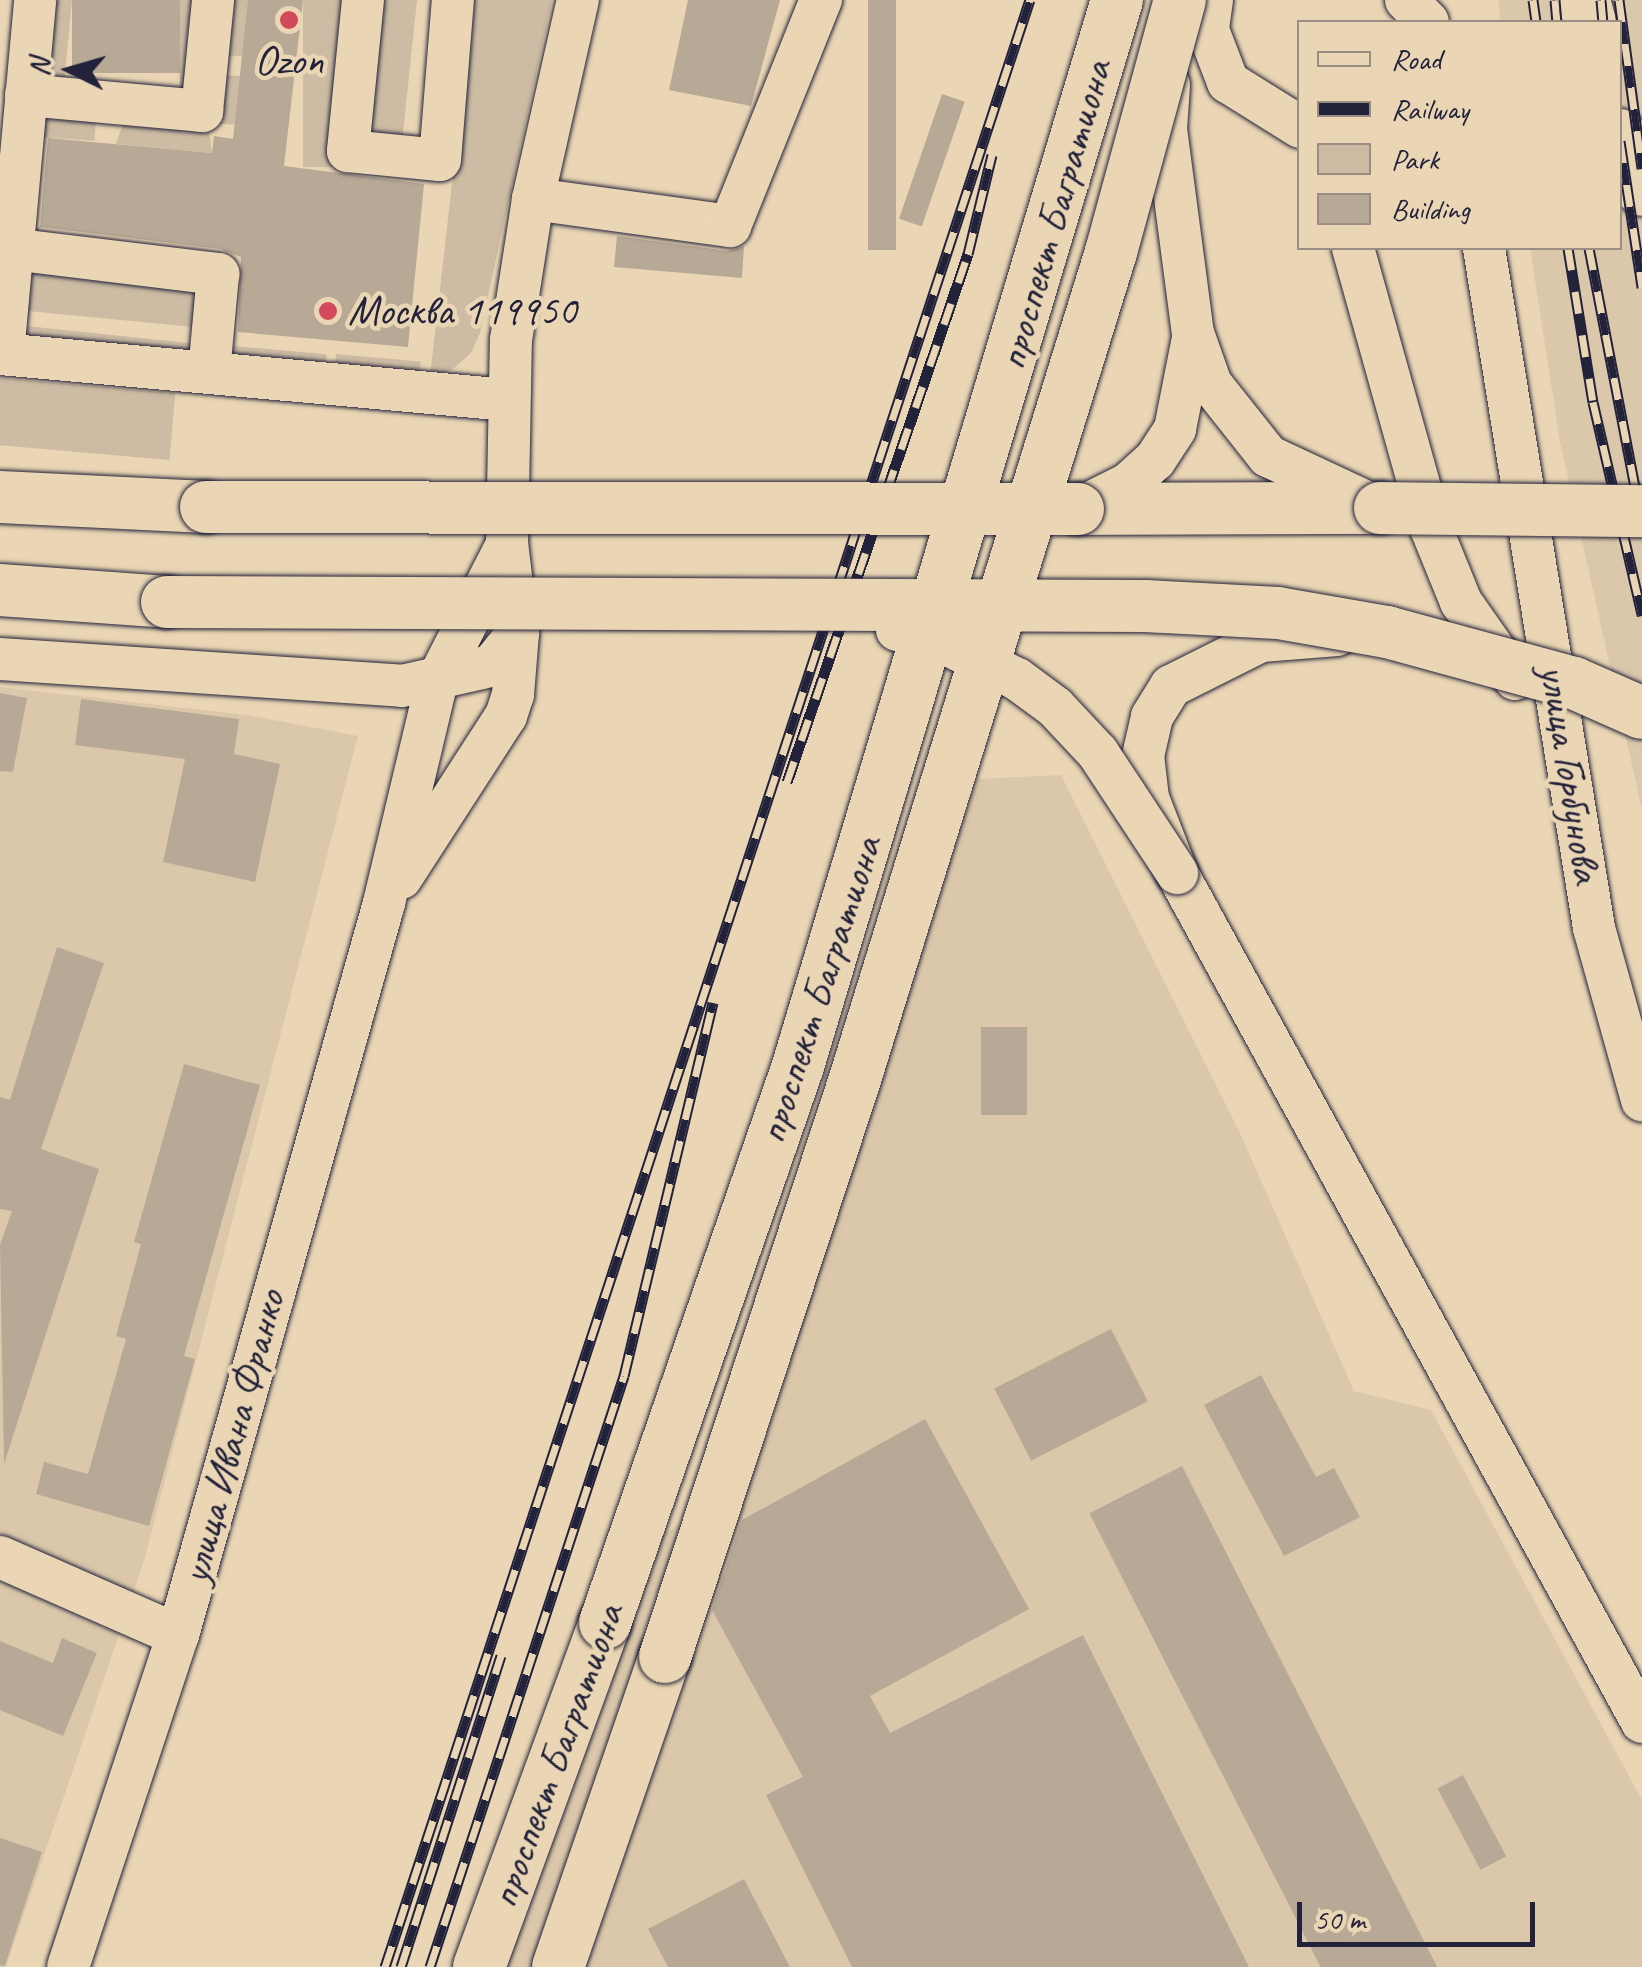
<!DOCTYPE html>
<meta charset="utf-8">
<style>
body{margin:0}
#map{position:relative;width:1642px;height:1967px;overflow:hidden;background:#ead6b4;font-family:Caveat,sans-serif}
div>[style]{position:absolute}
.built>*{inset:0;background:#dbc8ab}
.green>*{inset:0;background:#cdbca3;transform-origin:0 0}
.building>*{inset:0;background:#b8a996;transform-origin:0 0}
.roads{filter:drop-shadow(0 0 2px #22223b) drop-shadow(0 0 2px #22223b)}
.minor>*{height:42px;margin:-21px;padding:0 21px;transform-origin:21px;border-radius:21px;background:#ead6b4}
.major>*{height:52px;margin:-26px;padding:0 26px;transform-origin:26px;border-radius:26px;background:#ead6b4}
.rail>*{height:11px;margin-top:-5.5px;transform-origin:0;background:repeating-linear-gradient(90deg,#ead6b4 0 22px,#22223b 0 44px);box-sizing:border-box;border-block:2px solid #22223b}
.bridges{filter:drop-shadow(0 0 2px #22223b) drop-shadow(0 0 2px #22223b)}
.minor-bridge>*{height:42px;margin:-21px;padding:0 21px;transform-origin:21px;border-radius:21px;background:#ead6b4}
.major-bridge>*{height:52px;margin:-26px;padding:0 26px;transform-origin:26px;border-radius:26px;background:#ead6b4}
.dots>*{width:28px;height:28px;translate:-50% -50%;box-sizing:border-box;border:5px solid #ead6b4;border-radius:50%}
span{translate:-50% -50%;white-space:nowrap;text-align:center;line-height:1.15;-webkit-text-stroke:9px #ead6b4;paint-order:stroke}
.poi-label{font-size:42px;color:#22223b}
.left{translate:0 -50%;text-align:left}
.street-label{font-size:42px;color:#22223b}
.legend{position:absolute;left:1297px;top:20px;width:325px;height:230px;box-sizing:border-box;background:#ead6b4;border:2px solid #9a8e84;margin:0;padding:12px 18px;list-style:none;font-size:30px;color:#22223b}
.legend li{display:flex;align-items:center;gap:20px;height:50px}
.legend b{width:50px;border:2px solid #9a8e84}
.north{position:absolute;left:20px;top:20px;width:100px;height:100px;-webkit-text-stroke:8px #ead6b4;paint-order:stroke;rotate:275deg;font-size:28px;font-weight:700;line-height:40px;text-align:center;color:#22223b}
.north::after{content:'';display:block;margin:auto;width:35px;height:45px;background:#22223b;clip-path:polygon(50% 0,100% 100%,50% 72%,0 100%)}
.scale{position:absolute;left:1297px;top:1902px;width:238px;height:45px;box-sizing:border-box;border:5px solid #22223b;border-top:0;padding-left:12px;font-size:30px;line-height:35px;white-space:nowrap;color:#22223b;-webkit-text-stroke:8px #ead6b4;paint-order:stroke}
</style>
<div id="map">
<div class="built">
<i style="clip-path:polygon(1498px 0,1642px 0,1642px 810px,1560px 442px,1530px 248px,1620px 248px,1620px 22px,1501px 22px)"></i>
<i style="clip-path:polygon(0 687px,247px 715px,358px 736px,144px 1561px,6px 1967px,0 1967px)"></i>
<i style="clip-path:polygon(1061px 775px,1240px 1133px,1354px 1391px,1431px 1410px,1642px 1800px,1642px 1967px,501px 1967px,654px 1541px,752px 1477px,977px 779px)"></i>
</div>
<div class="green">
<i style="clip-path:polygon(47px 0,72px 0,64px 84px,49px 82px)"></i>
<i style="left:180px;top:0;width:23px;height:93px"></i>
<i style="left:229px;top:0;width:19px;height:56px"></i>
<i style="left:303px;top:0;width:40px;height:167px"></i>
<i style="clip-path:polygon(375px 0,417px 0,402px 142px,366px 138px)"></i>
<i style="clip-path:polygon(473px 0,552px 0,480px 333px,471px 353px,452px 370px,430px 376px)"></i>
<i style="left:223px;top:75px;width:17px;height:49px;rotate:3deg"></i>
<i style="left:41px;top:117px;width:55px;height:20px;rotate:4deg"></i>
<i style="clip-path:polygon(123px 123px,209px 130px,212px 153px,116px 144px)"></i>
<i style="clip-path:polygon(31px 270px,193px 287px,205px 302px,203px 328px,18px 310px)"></i>
<i style="left:17px;top:325px;width:187px;height:13px;rotate:6deg"></i>
<i style="left:222px;top:345px;width:105px;height:12px;rotate:5deg"></i>
<i style="left:336px;top:354px;width:85px;height:14px;rotate:5deg"></i>
<i style="left:0;top:378px;width:176px;height:67px;rotate:5deg"></i>
</div>
<div class="building">
<i style="left:72px;top:0;width:108px;height:73px"></i>
<i style="clip-path:polygon(248px 0,303px 0,284px 166px,424px 184px,408px 347px,238px 332px,241px 257px,221px 249px,40px 227px,48px 138px,212px 153px,214px 136px,233px 139px)"></i>
<i style="clip-path:polygon(688px 0,780px 0,751px 106px,669px 90px)"></i>
<i style="left:868px;top:0;width:28px;height:250px"></i>
<i style="left:942px;top:94px;width:24px;height:132px;rotate:19deg"></i>
<i style="clip-path:polygon(617px 236px,727px 251px,744px 246px,742px 278px,614px 267px)"></i>
<i style="clip-path:polygon(0 693px,27px 698px,13px 772px,0 771px)"></i>
<i style="clip-path:polygon(81px 699px,239px 719px,234px 754px,280px 764px,255px 882px,163px 862px,185px 759px,75px 745px)"></i>
<i style="clip-path:polygon(57px 947px,104px 963px,41px 1149px,99px 1169px,4px 1464px,0 1245px,12px 1211px,0 1209px,0 1097px,10px 1100px)"></i>
<i style="left:981px;top:1027px;width:46px;height:88px"></i>
<i style="clip-path:polygon(184px 1064px,260px 1085px,184px 1356px,195px 1359px,149px 1526px,36px 1494px,44px 1462px,88px 1474px,126px 1339px,116px 1336px,141px 1244px,134px 1242px)"></i>
<i style="left:1111px;top:1329px;width:81px;height:131px;rotate:63deg"></i>
<i style="clip-path:polygon(1261px 1375px,1316px 1477px,1334px 1468px,1360px 1517px,1284px 1556px,1204px 1405px)"></i>
<i style="clip-path:polygon(925px 1419px,1029px 1609px,870px 1696px,890px 1733px,1083px 1635px,1249px 1967px,852px 1967px,766px 1795px,803px 1777px,712px 1610px,742px 1520px)"></i>
<i style="left:1182px;top:1466px;width:564px;height:104px;rotate:63deg"></i>
<i style="clip-path:polygon(62px 1638px,97px 1653px,63px 1736px,0 1710px,0 1641px,53px 1663px)"></i>
<i style="left:1463px;top:1775px;width:92px;height:29px;rotate:62deg"></i>
<i style="clip-path:polygon(0 1838px,42px 1852px,5px 1966px,0 1965px)"></i>
<i style="clip-path:polygon(744px 1879px,790px 1967px,668px 1967px,648px 1929px)"></i>
</div>
<div class="roads">
<div class="minor">
<i style="left:363px;top:0;width:152px;rotate:95.7deg"></i>
<i style="left:348px;top:151px;width:92px;rotate:5.6deg"></i>
<i style="left:440px;top:160px;width:161px;rotate:-85.4deg"></i>
<i style="left:1212px;top:0;width:30px;rotate:98deg"></i>
<i style="left:1208px;top:30px;width:56px;rotate:69deg"></i>
<i style="left:1228px;top:82px;width:85px;rotate:32deg"></i>
<i style="left:1406px;top:0;width:31px;rotate:45deg"></i>
<i style="left:1169px;top:85px;width:44px;rotate:93.9deg"></i>
<i style="left:1166px;top:129px;width:206px;rotate:82.5deg"></i>
<i style="left:1193px;top:333px;width:54px;rotate:70.6deg"></i>
<i style="left:1211px;top:384px;width:92px;rotate:51.6deg"></i>
<i style="left:1268px;top:456px;width:108px;rotate:25.1deg"></i>
<i style="left:26px;top:95px;width:177px;rotate:5.2deg"></i>
<i style="left:202px;top:111px;width:112px;rotate:-84.3deg"></i>
<i style="left:533px;top:199px;width:199px;rotate:7.8deg"></i>
<i style="left:730px;top:226px;width:244px;rotate:-68.1deg"></i>
<i style="left:1353px;top:248px;width:291px;rotate:74.4deg"></i>
<i style="left:1431px;top:528px;width:80px;rotate:67.9deg"></i>
<i style="left:1461px;top:602px;width:94px;rotate:55deg"></i>
<i style="left:1484px;top:248px;width:689px;rotate:80.81deg"></i>
<i style="left:1594px;top:928px;width:179px;rotate:74.4deg"></i>
<i style="left:11px;top:249px;width:209px;rotate:6.9deg"></i>
<i style="left:218px;top:274px;width:98px;rotate:95.2deg"></i>
<i style="left:0;top:354px;width:509px;rotate:5.18deg"></i>
<i style="left:3px;top:354px;width:355px;rotate:-84.8deg"></i>
<i style="left:1080px;top:508px;width:54px;rotate:-26.6deg"></i>
<i style="left:1128px;top:484px;width:36px;rotate:-42deg"></i>
<i style="left:1155px;top:460px;width:37px;rotate:-57deg"></i>
<i style="left:1175px;top:429px;width:88px;rotate:-78.8deg"></i>
<i style="left:1337px;top:635px;width:76px;rotate:175.5deg"></i>
<i style="left:1261px;top:641px;width:101px;rotate:153.4deg"></i>
<i style="left:1171px;top:686px;width:36px;rotate:122deg"></i>
<i style="left:1152px;top:717px;width:39px;rotate:103deg"></i>
<i style="left:1143px;top:755px;width:43px;rotate:83.4deg"></i>
<i style="left:1148px;top:798px;width:80px;rotate:68.9deg"></i>
<i style="left:1177px;top:873px;width:968px;rotate:61.29deg"></i>
<i style="left:0;top:659px;width:403px;rotate:3.8deg"></i>
<i style="left:402px;top:686px;width:91px;rotate:-12.7deg"></i>
<i style="left:491px;top:666px;width:43px;rotate:-50.7deg"></i>
<i style="left:401px;top:878px;width:193px;rotate:-57.1deg"></i>
<i style="left:506px;top:716px;width:22px;rotate:-72deg"></i>
<i style="left:513px;top:695px;width:62px;rotate:-85.4deg"></i>
<i style="left:518px;top:633px;width:90px;rotate:-97deg"></i>
<i style="left:507px;top:544px;width:204px;rotate:-88.9deg"></i>
<i style="left:511px;top:340px;width:143px;rotate:-81.1deg"></i>
<i style="left:533px;top:199px;width:204px;rotate:-77.3deg"></i>
<i style="left:0;top:1557px;width:194px;rotate:23.7deg"></i>
<i style="left:68px;top:1967px;width:350px;rotate:-71.7deg"></i>
<i style="left:178px;top:1635px;width:760px;rotate:-74.28deg"></i>
<i style="left:384px;top:903px;width:228px;rotate:-76.6deg"></i>
<i style="left:437px;top:681px;width:154px;rotate:-62.9deg"></i>
</div>
<div class="major">
<i style="left:1584px;top:0;width:23px;rotate:75deg"></i>
<i style="left:1620px;top:135px;width:59px;rotate:68.2deg"></i>
<i style="left:0;top:497px;width:206px;rotate:2.8deg"></i>
<i style="left:1078px;top:509px;width:302px;rotate:-0.2deg"></i>
<i style="left:0;top:590px;width:167px;rotate:4.1deg"></i>
<i style="left:479px;top:1967px;width:366px;rotate:-69.9deg"></i>
<i style="left:558px;top:1967px;width:328px;rotate:-71deg"></i>
</div>
</div>
<div class="rail">
<i style="left:1533px;top:0;width:22px;rotate:82deg"></i>
<i style="left:1555px;top:0;width:22px;rotate:85deg"></i>
<i style="left:1601px;top:0;width:22px;rotate:85deg"></i>
<i style="left:1619px;top:0;width:170px;rotate:82.2deg"></i>
<i style="left:1620px;top:141px;width:148px;rotate:81.4deg"></i>
<i style="left:1568px;top:248px;width:156px;rotate:80.8deg"></i>
<i style="left:1593px;top:402px;width:219px;rotate:77deg"></i>
<i style="left:1589px;top:248px;width:279px;rotate:79.1deg"></i>
<i style="left:787px;top:782px;width:558px;rotate:-71.08deg"></i>
<i style="left:968px;top:254px;width:102px;rotate:-76.4deg"></i>
<i style="left:385px;top:1967px;width:2070px;rotate:-71.85deg"></i>
<i style="left:401px;top:1967px;width:327px;rotate:-72.2deg"></i>
<i style="left:430px;top:1967px;width:622px;rotate:-71.83deg"></i>
<i style="left:624px;top:1376px;width:384px;rotate:-76.6deg"></i>
</div>
<div class="bridges">
<div class="minor-bridge">
<i style="left:897px;top:630px;width:44px;rotate:14.3deg"></i>
<i style="left:940px;top:641px;width:86px;rotate:26.3deg"></i>
<i style="left:1017px;top:679px;width:47px;rotate:36.4deg"></i>
<i style="left:1055px;top:707px;width:63px;rotate:46.9deg"></i>
<i style="left:1098px;top:753px;width:144px;rotate:56.6deg"></i>
</div>
<div class="major-bridge">
<i style="left:206px;top:507px;width:872px;rotate:0.13deg"></i>
<i style="left:1380px;top:508px;width:262px;rotate:0.7deg"></i>
<i style="left:167px;top:602px;width:978px;rotate:0.23deg"></i>
<i style="left:1145px;top:606px;width:133px;rotate:3deg"></i>
<i style="left:1278px;top:613px;width:111px;rotate:9.9deg"></i>
<i style="left:1387px;top:632px;width:194px;rotate:15.3deg"></i>
<i style="left:1574px;top:683px;width:74px;rotate:23.8deg"></i>
<i style="left:605px;top:1623px;width:589px;rotate:-70.89deg"></i>
<i style="left:798px;top:1066px;width:1113px;rotate:-73.34deg"></i>
<i style="left:665px;top:1657px;width:608px;rotate:-71.8deg"></i>
<i style="left:855px;top:1079px;width:866px;rotate:-72.8deg"></i>
<i style="left:1111px;top:252px;width:261px;rotate:-74.7deg"></i>
</div>
</div>
<div class="dots">
<i style="left:289px;top:20px;background:#d1495b"></i>
<i style="left:328px;top:311px;background:#d1495b"></i>
</div>
<div class="poi-label">
<span style="left:289px;top:61px">Ozon</span>
<span class="left" style="left:348px;top:311px">Москва 119950</span>
</div>
<div class="street-label">
<span style="left:1055px;top:215px;rotate:-74deg">проспект Багратиона</span>
<span style="left:1570px;top:774px;rotate:81deg">улица Горбунова</span>
<span style="left:820px;top:990px;rotate:-72deg">проспект Багратиона</span>
<span style="left:233px;top:1437px;rotate:-75deg">улица Ивана Франко</span>
<span style="left:557px;top:1756px;rotate:-70deg">проспект Багратиона</span>
</div>
<ul class="legend">
<li><b style="height:12px;background:#ead6b4"></b>Road</li>
<li><b style="height:12px;background:#22223b"></b>Railway</li>
<li><b style="height:28px;background:#cdbca3"></b>Park</li>
<li><b style="height:28px;background:#b8a996"></b>Building</li>
</ul>
<div class="north">N</div>
<div class="scale">50 m</div>
</div>
